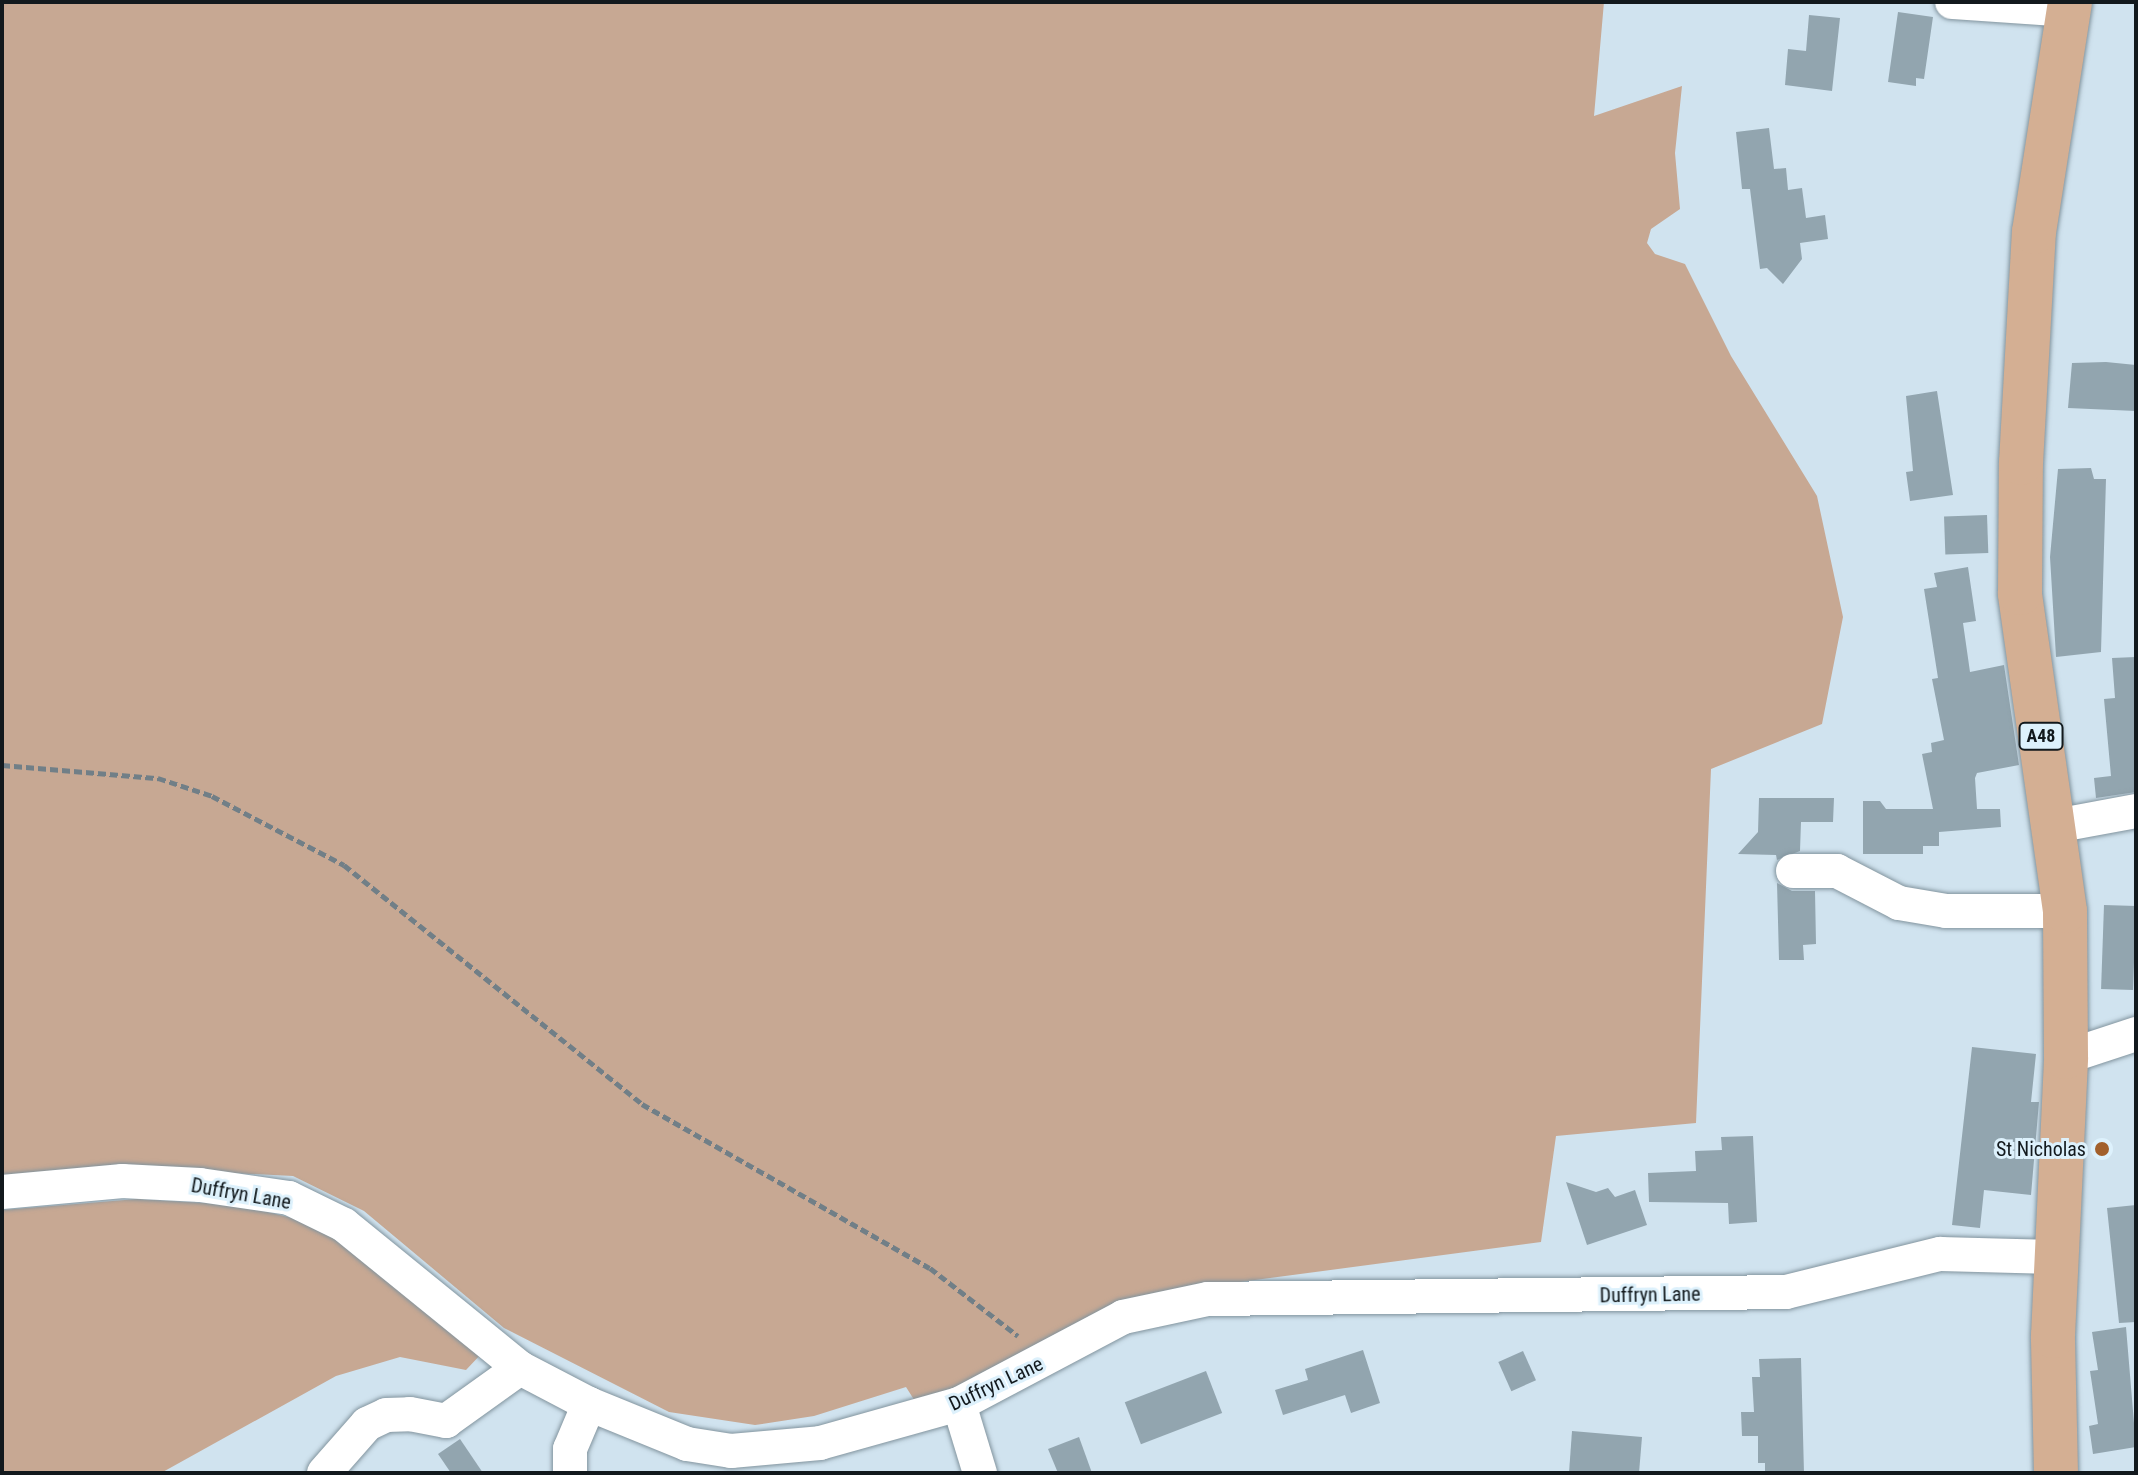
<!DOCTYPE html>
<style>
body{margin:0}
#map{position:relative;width:2138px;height:1475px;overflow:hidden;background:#d0e3ef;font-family:"Roboto Condensed",sans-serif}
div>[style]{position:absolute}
.green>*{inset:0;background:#c7a893}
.building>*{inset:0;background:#92a5af;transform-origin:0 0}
.path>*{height:5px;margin-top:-2.5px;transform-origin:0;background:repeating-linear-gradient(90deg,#717f87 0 8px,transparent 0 12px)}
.roads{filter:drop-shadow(0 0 2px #82949e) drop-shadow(0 0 2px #82949e)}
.minor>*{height:34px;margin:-17px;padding:0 17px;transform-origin:17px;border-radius:17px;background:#fff}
.primary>*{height:44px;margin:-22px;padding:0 22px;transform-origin:22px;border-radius:22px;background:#d4af93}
.dots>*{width:22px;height:22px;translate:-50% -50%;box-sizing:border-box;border:4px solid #ddf1fc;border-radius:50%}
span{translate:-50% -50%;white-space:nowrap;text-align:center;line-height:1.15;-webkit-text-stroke:6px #ddf1fc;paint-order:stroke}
.shield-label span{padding:2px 6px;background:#ddf1fc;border:2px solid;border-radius:6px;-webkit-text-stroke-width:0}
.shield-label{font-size:18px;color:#12191d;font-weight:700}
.poi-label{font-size:20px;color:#12191d}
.right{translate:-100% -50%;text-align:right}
.street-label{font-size:20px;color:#12191d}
.frame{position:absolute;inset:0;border:4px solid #12191d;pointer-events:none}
</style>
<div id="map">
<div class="green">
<i style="clip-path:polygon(2px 2px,1604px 2px,1594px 116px,1682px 86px,1675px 153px,1680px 209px,1651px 229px,1647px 243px,1655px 254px,1685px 264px,1731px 356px,1817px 496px,1843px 617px,1822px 724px,1711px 769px,1696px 1123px,1556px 1136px,1541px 1242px,1195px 1288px,918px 1406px,906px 1387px,814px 1416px,755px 1425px,669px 1412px,504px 1328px,364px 1211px,293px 1176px,108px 1167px,2px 1187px)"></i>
<i style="clip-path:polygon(137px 1199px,239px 1205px,317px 1224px,483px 1352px,466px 1370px,400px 1357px,336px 1376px,161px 1473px,2px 1473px,2px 1210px)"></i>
</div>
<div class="building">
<i style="clip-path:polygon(1898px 12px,1933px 17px,1924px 79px,1916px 78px,1916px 86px,1888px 82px)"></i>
<i style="clip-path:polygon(1809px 15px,1840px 18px,1832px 91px,1785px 85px,1788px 49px,1806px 51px)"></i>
<i style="clip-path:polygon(1769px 128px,1774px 169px,1786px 168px,1788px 190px,1802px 188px,1806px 218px,1825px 215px,1828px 239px,1800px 243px,1802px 259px,1783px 284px,1767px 268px,1760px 269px,1750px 189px,1742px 189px,1736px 132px)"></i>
<i style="clip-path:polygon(2106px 362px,2136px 365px,2136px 411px,2068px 408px,2072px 363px)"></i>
<i style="clip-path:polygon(1937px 391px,1953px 495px,1910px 501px,1906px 472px,1913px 471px,1906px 396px)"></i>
<i style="clip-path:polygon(2091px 468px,2094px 479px,2106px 479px,2101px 652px,2056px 657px,2050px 557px,2058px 469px)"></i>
<i style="left:1987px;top:515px;width:38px;height:43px;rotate:88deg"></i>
<i style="clip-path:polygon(1968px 567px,1976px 621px,1963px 623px,1970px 672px,2004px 665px,2019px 765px,1977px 773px,1975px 778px,1977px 809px,2000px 809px,2001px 827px,1939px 832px,1939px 846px,1923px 846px,1923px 854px,1863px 854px,1863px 801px,1880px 801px,1886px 809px,1933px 809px,1922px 754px,1932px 752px,1931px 743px,1944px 740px,1932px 679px,1938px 678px,1924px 589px,1937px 587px,1934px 573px)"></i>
<i style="clip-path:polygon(2136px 657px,2136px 792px,2096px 798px,2094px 778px,2111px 776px,2104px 699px,2115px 698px,2112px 658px)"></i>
<i style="clip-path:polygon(1759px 798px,1834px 798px,1833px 822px,1801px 822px,1800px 851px,1777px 860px,1776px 855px,1738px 854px,1758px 832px)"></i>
<i style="clip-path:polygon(1777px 883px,1792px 891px,1815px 891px,1816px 944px,1803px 945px,1804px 960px,1779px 960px)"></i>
<i style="left:2104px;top:905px;width:32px;height:84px;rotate:2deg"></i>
<i style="clip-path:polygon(1972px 1047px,2036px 1054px,2031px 1102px,2039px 1102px,2031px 1195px,1984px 1190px,1980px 1228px,1952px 1225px)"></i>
<i style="clip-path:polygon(1753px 1136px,1757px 1222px,1729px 1224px,1728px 1203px,1649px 1202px,1648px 1173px,1696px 1171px,1695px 1151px,1722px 1150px,1721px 1137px)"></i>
<i style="clip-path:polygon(1566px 1182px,1596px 1192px,1608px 1188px,1615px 1197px,1635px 1190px,1647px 1225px,1587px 1245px)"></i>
<i style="clip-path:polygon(2136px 1205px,2136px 1322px,2119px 1323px,2107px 1208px)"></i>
<i style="clip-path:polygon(2126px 1327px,2136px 1447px,2093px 1454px,2089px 1426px,2098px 1424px,2090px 1371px,2098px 1370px,2092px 1332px)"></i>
<i style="clip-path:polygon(1363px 1350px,1380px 1403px,1351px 1413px,1345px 1395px,1283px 1415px,1275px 1390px,1308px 1380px,1305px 1369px)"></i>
<i style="left:1523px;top:1351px;width:32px;height:27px;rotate:66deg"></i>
<i style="clip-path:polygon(1801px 1358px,1804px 1473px,1765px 1473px,1765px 1463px,1758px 1463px,1758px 1436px,1742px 1436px,1741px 1412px,1754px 1412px,1752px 1377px,1760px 1377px,1759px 1359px)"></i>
<i style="left:1206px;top:1371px;width:45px;height:87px;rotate:69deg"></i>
<i style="clip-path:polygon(1572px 1431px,1642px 1437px,1639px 1473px,1569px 1473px)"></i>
<i style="clip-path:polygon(1079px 1437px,1092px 1473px,1058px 1473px,1048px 1449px)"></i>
<i style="clip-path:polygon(460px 1439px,483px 1473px,451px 1473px,438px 1454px)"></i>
</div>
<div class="path">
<i style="left:2px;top:765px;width:157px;rotate:4.8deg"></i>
<i style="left:158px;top:778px;width:57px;rotate:18.4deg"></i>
<i style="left:212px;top:796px;width:149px;rotate:27.6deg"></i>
<i style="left:344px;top:865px;width:382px;rotate:38.7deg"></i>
<i style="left:642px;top:1104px;width:331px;rotate:29.7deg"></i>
<i style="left:930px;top:1268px;width:111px;rotate:37.7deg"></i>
</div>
<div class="roads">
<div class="minor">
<i style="left:1952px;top:2px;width:116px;rotate:3.9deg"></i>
<i style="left:2055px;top:826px;width:82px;rotate:-10.5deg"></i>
<i style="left:1793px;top:871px;width:44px"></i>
<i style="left:1837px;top:871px;width:70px;rotate:27.3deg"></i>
<i style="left:1899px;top:903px;width:48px;rotate:9.7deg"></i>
<i style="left:1946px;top:911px;width:119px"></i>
<i style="left:2066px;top:1057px;width:74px;rotate:-18.2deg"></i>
<i style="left:2px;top:1192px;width:121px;rotate:-5.2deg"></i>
<i style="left:122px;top:1181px;width:78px;rotate:2.9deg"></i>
<i style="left:200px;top:1185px;width:90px;rotate:8.3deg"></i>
<i style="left:289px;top:1198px;width:61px;rotate:26.1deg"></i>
<i style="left:344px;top:1225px;width:227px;rotate:39.1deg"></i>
<i style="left:520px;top:1368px;width:78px;rotate:27.6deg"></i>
<i style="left:589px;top:1404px;width:106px;rotate:22.2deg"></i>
<i style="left:687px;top:1444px;width:45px;rotate:9deg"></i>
<i style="left:731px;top:1451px;width:89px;rotate:-5.1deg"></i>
<i style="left:820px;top:1443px;width:144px;rotate:-15.7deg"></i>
<i style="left:959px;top:1404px;width:186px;rotate:-27.9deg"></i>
<i style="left:1123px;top:1317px;width:87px;rotate:-12deg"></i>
<i style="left:1208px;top:1299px;width:578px;rotate:-0.69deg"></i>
<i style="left:1786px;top:1292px;width:159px;rotate:-13.9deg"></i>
<i style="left:1940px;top:1254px;width:114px;rotate:1.5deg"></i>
<i style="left:959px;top:1404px;width:72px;rotate:73.1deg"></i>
<i style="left:324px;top:1473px;width:65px;rotate:-48.7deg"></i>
<i style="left:367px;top:1424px;width:21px;rotate:-25deg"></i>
<i style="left:386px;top:1415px;width:24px;rotate:-2deg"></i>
<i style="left:410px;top:1414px;width:37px;rotate:11deg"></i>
<i style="left:446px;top:1421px;width:91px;rotate:-35.6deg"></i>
<i style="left:570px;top:1473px;width:24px;rotate:-90deg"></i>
<i style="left:570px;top:1449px;width:49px;rotate:-67.1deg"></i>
</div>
<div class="primary">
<i style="left:2056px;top:1473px;width:137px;rotate:-91.3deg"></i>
<i style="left:2053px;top:1336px;width:279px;rotate:-87.3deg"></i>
<i style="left:2066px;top:1057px;width:146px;rotate:-90.4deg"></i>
<i style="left:2065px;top:911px;width:321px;rotate:-98.1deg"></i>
<i style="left:2020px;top:593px;width:130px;rotate:-89.6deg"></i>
<i style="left:2021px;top:463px;width:231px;rotate:-86.8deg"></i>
<i style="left:2034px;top:232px;width:233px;rotate:-81.1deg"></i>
</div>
</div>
<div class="dots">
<i style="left:2102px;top:1149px;background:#a2602c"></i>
</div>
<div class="shield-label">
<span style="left:2041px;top:736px">A48</span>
</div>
<div class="poi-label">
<span class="right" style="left:2086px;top:1149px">St Nicholas</span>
</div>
<div class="street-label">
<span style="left:241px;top:1194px;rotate:10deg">Duffryn Lane</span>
<span style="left:1650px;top:1295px;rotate:-1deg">Duffryn Lane</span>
<span style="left:996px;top:1384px;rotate:-25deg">Duffryn Lane</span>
</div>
<div class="frame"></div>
</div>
